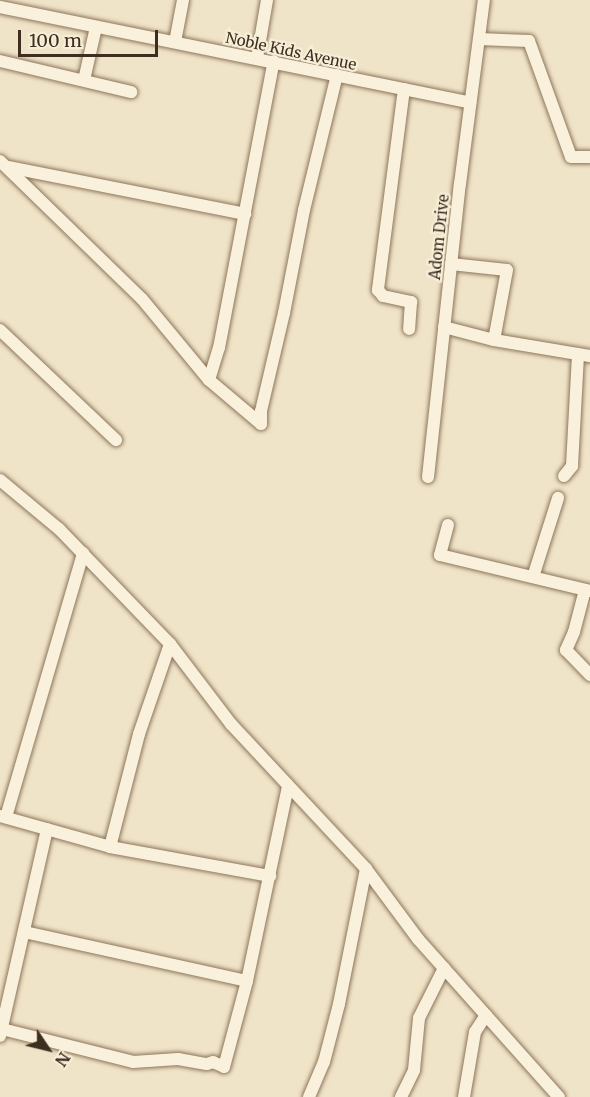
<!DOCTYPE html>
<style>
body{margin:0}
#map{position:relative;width:590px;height:1097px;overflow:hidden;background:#f0e4c8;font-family:Merriweather,serif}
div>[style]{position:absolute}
.roads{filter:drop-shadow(0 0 2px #8d765c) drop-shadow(0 0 2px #8d765c)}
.minor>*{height:12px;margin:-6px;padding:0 6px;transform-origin:6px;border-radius:6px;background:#faf1dc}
span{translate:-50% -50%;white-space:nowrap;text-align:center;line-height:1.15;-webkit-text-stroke:4.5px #f7eed8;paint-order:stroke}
.street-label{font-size:15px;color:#3d2e20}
.north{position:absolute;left:18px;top:1019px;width:60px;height:60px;-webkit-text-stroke:4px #f7eed8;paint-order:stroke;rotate:125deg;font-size:16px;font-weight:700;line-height:24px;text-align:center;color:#3d2e20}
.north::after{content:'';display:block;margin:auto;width:21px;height:27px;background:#3d2e20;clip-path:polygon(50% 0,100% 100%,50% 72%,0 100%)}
.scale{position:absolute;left:18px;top:30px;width:140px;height:27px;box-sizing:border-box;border:3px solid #3d2e20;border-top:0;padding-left:8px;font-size:18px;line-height:21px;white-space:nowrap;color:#3d2e20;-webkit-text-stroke:4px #f7eed8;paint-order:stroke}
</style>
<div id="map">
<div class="roads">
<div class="minor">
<i style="left:0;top:7px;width:480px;rotate:11.5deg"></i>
<i style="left:479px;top:39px;width:50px;rotate:2.3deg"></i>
<i style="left:529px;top:41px;width:123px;rotate:70.1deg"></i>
<i style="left:571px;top:157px;width:19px"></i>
<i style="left:175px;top:42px;width:43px;rotate:-79.2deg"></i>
<i style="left:257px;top:58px;width:59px;rotate:-80.2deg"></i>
<i style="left:0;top:61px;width:135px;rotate:13.3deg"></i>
<i style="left:84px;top:80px;width:54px;rotate:-77.2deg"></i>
<i style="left:404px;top:89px;width:203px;rotate:97.4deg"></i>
<i style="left:378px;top:290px;width:8px;rotate:50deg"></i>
<i style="left:383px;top:296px;width:29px;rotate:12deg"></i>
<i style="left:411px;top:302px;width:27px;rotate:94deg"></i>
<i style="left:0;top:161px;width:198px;rotate:44.2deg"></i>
<i style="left:142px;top:299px;width:105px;rotate:50.4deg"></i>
<i style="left:209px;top:380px;width:68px;rotate:40.2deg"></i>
<i style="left:261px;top:424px;width:13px;rotate:-90deg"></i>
<i style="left:261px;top:411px;width:101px;rotate:-76.8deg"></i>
<i style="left:284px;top:313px;width:105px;rotate:-79deg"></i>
<i style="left:304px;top:210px;width:139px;rotate:-76.3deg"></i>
<i style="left:8px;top:167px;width:242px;rotate:11.2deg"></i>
<i style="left:451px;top:264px;width:56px;rotate:6.1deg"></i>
<i style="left:507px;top:270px;width:71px;rotate:100.5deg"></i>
<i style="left:444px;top:327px;width:52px;rotate:14.6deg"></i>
<i style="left:494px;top:340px;width:97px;rotate:9.5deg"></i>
<i style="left:0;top:330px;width:160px;rotate:43.5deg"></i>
<i style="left:209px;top:380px;width:34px;rotate:-73deg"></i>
<i style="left:219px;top:348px;width:292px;rotate:-79.2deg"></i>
<i style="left:564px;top:476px;width:13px;rotate:-51deg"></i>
<i style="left:572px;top:466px;width:112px;rotate:-86.9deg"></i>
<i style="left:428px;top:477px;width:295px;rotate:-83.8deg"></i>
<i style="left:460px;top:184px;width:186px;rotate:-82.6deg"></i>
<i style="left:0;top:480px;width:77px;rotate:39.7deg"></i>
<i style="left:59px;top:529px;width:160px;rotate:46deg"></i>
<i style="left:170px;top:644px;width:101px;rotate:52.7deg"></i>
<i style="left:231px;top:724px;width:198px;rotate:47deg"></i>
<i style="left:366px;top:869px;width:87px;rotate:53.4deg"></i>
<i style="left:418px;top:939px;width:212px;rotate:48.3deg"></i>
<i style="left:448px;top:525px;width:31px;rotate:105deg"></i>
<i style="left:440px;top:555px;width:154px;rotate:13.5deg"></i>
<i style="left:533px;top:577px;width:83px;rotate:-72.4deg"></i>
<i style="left:585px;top:590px;width:43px;rotate:104.7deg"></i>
<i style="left:574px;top:632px;width:20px;rotate:114deg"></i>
<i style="left:566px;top:650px;width:35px;rotate:46deg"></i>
<i style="left:0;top:816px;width:114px;rotate:15.7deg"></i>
<i style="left:110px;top:847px;width:163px;rotate:10.3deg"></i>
<i style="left:6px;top:817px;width:275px;rotate:-73.7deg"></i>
<i style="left:110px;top:847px;width:117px;rotate:-75.6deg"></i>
<i style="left:139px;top:734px;width:95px;rotate:-71deg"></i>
<i style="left:24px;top:932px;width:228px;rotate:12.4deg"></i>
<i style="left:2px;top:1029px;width:135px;rotate:14.1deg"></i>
<i style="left:133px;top:1062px;width:45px;rotate:-3.8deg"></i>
<i style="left:178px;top:1059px;width:29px;rotate:10deg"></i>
<i style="left:207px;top:1064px;width:6px;rotate:-18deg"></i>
<i style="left:213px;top:1062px;width:12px;rotate:24deg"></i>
<i style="left:224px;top:1067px;width:89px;rotate:-75deg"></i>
<i style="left:247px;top:981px;width:198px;rotate:-78.1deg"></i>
<i style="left:0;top:1036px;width:212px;rotate:-77.2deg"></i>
<i style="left:309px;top:1097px;width:38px;rotate:-67deg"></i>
<i style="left:324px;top:1062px;width:60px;rotate:-75.5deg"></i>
<i style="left:339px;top:1004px;width:138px;rotate:-78.7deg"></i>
<i style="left:401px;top:1097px;width:30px;rotate:-64deg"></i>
<i style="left:414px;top:1070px;width:52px;rotate:-84.5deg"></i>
<i style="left:419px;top:1018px;width:56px;rotate:-63.4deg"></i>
<i style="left:464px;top:1097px;width:66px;rotate:-80.4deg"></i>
<i style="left:475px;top:1032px;width:20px;rotate:-57deg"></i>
</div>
</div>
<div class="street-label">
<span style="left:291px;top:51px;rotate:12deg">Noble Kids Avenue</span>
<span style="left:439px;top:237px;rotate:-84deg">Adom Drive</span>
</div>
<div class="north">N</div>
<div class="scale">100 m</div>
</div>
